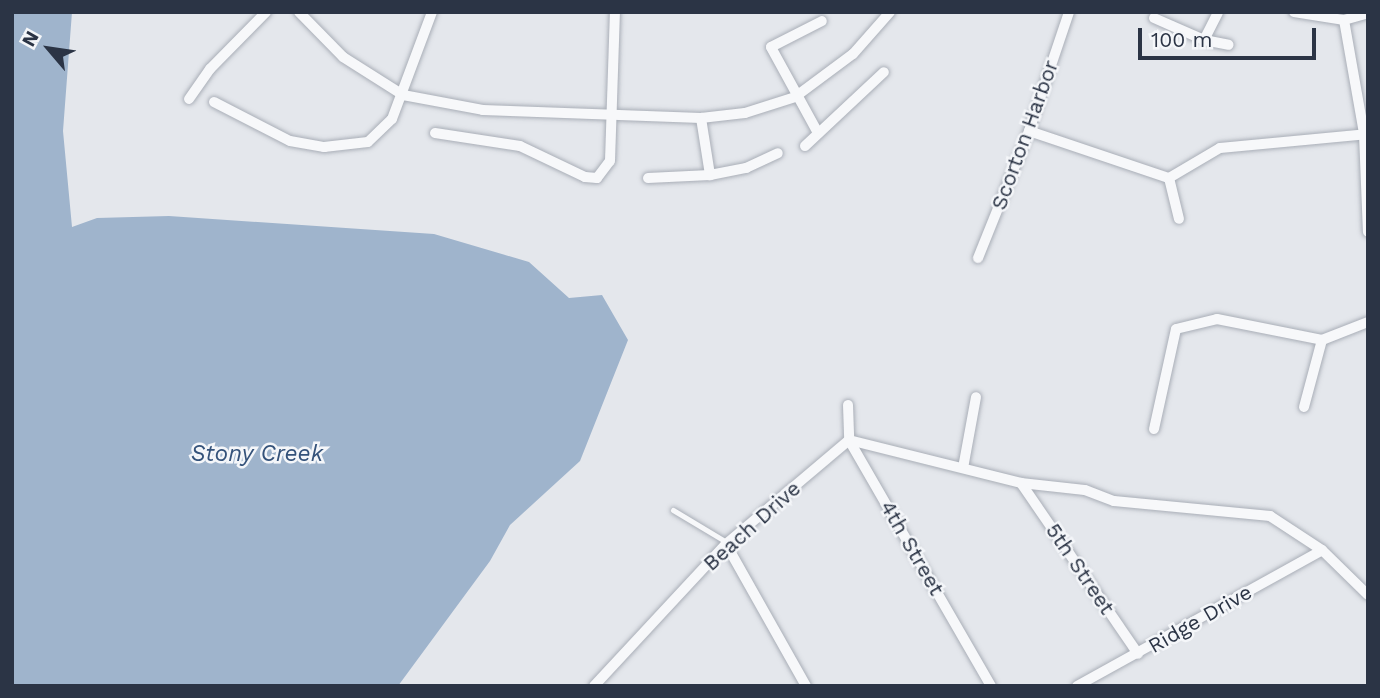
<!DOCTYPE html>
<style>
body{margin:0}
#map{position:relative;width:1380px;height:698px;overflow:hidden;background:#e4e7ec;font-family:"Work Sans",sans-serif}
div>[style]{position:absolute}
.water>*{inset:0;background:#9fb4cc}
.roads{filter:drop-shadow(0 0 2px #a9aeb7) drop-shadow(0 0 2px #a9aeb7)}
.service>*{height:5px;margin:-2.5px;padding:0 2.5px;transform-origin:2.5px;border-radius:2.5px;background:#f7f8fa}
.minor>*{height:10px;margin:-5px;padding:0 5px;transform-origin:5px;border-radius:5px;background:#f7f8fa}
span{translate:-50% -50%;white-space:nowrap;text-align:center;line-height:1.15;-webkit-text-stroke:5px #f4f6f9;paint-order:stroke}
.street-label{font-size:21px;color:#2b3445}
.water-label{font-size:23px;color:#34527a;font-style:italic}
.frame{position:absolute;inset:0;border:14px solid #2b3445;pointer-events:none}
.north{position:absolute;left:14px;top:14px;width:70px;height:70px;-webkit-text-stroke:5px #f4f6f9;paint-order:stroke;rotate:299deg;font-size:19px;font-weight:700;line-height:28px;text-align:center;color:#2b3445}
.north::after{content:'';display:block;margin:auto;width:24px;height:32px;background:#2b3445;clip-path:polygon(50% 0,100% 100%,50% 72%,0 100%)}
.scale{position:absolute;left:1138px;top:28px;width:178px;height:32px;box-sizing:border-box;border:4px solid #2b3445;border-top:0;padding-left:9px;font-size:21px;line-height:24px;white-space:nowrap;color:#2b3445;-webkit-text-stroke:5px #f4f6f9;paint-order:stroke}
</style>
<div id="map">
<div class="water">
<i style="clip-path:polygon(12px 12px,72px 12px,63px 131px,72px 227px,97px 218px,169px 216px,434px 234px,529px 262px,569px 298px,602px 295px,628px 340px,580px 461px,510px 525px,490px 561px,398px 686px,12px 686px)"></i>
</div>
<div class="roads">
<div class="service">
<i style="left:673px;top:510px;width:64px;rotate:31deg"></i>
</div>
<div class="minor">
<i style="left:299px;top:12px;width:63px;rotate:45.6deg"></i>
<i style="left:343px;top:57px;width:71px;rotate:32.3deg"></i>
<i style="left:403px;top:95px;width:81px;rotate:10.6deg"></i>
<i style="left:483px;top:110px;width:218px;rotate:2.1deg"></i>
<i style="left:701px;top:118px;width:44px;rotate:-6.5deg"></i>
<i style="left:745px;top:113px;width:52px;rotate:-17.7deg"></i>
<i style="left:795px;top:97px;width:72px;rotate:-36.6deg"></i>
<i style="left:853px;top:54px;width:56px;rotate:-48.6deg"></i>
<i style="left:1294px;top:12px;width:51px;rotate:9.1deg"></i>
<i style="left:1344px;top:20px;width:25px;rotate:-16deg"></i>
<i style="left:1154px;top:18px;width:55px;rotate:23.7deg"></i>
<i style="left:1204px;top:40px;width:25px;rotate:11deg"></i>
<i style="left:1344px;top:20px;width:116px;rotate:80deg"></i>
<i style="left:1364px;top:134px;width:98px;rotate:87.7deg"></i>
<i style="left:1204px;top:40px;width:31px;rotate:-63deg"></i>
<i style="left:189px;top:99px;width:37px;rotate:-55deg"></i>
<i style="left:210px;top:69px;width:80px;rotate:-45.5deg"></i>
<i style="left:214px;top:102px;width:85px;rotate:27.2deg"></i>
<i style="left:290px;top:141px;width:35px;rotate:10deg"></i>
<i style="left:324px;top:147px;width:44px;rotate:-6.5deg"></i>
<i style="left:368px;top:142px;width:33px;rotate:-44deg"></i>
<i style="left:392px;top:119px;width:114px;rotate:-69.5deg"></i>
<i style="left:701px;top:118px;width:58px;rotate:81deg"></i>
<i style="left:1029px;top:131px;width:148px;rotate:18.6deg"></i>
<i style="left:1169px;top:178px;width:59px;rotate:-30.5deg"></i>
<i style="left:1220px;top:148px;width:149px;rotate:-5.4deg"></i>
<i style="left:435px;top:133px;width:86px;rotate:8.7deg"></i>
<i style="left:520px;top:146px;width:72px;rotate:25.5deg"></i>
<i style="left:585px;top:177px;width:12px;rotate:5deg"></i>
<i style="left:597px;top:178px;width:21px;rotate:-53deg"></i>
<i style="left:610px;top:161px;width:149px;rotate:-88.1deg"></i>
<i style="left:818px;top:133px;width:98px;rotate:-118.7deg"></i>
<i style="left:771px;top:47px;width:57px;rotate:-27deg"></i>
<i style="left:805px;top:146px;width:108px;rotate:-43.1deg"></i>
<i style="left:648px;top:178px;width:62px;rotate:-2.8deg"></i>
<i style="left:710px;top:175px;width:37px;rotate:-11deg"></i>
<i style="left:746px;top:168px;width:35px;rotate:-25deg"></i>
<i style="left:1169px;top:178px;width:42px;rotate:76.3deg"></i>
<i style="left:978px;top:258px;width:137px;rotate:-68.1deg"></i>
<i style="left:1029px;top:131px;width:126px;rotate:-71.4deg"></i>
<i style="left:848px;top:405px;width:35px;rotate:88deg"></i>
<i style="left:849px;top:440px;width:284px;rotate:60deg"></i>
<i style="left:1304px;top:407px;width:69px;rotate:-75deg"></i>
<i style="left:1154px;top:429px;width:102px;rotate:-77.6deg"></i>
<i style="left:1176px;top:329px;width:42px;rotate:-13.7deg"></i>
<i style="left:1217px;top:319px;width:107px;rotate:11.3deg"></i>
<i style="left:1322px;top:340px;width:49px;rotate:-21.4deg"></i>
<i style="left:963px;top:468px;width:72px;rotate:-79.6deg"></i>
<i style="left:1021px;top:483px;width:207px;rotate:55.6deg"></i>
<i style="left:726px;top:544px;width:163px;rotate:60.6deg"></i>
<i style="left:594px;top:686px;width:194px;rotate:-47.1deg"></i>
<i style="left:726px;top:544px;width:161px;rotate:-40.2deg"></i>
<i style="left:849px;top:440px;width:177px;rotate:14deg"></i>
<i style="left:1021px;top:483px;width:64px;rotate:6.2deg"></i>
<i style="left:1085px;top:490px;width:31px;rotate:21deg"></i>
<i style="left:1114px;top:501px;width:157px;rotate:5.5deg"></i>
<i style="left:1270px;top:516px;width:62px;rotate:33.2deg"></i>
<i style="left:1322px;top:550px;width:64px;rotate:44.4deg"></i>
<i style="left:1077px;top:686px;width:280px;rotate:-29deg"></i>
</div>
</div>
<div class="street-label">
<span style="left:1025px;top:135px;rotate:-70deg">Scorton Harbor</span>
<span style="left:752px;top:526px;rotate:-42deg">Beach Drive</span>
<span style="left:912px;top:548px;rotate:60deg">4th Street</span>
<span style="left:1080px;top:569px;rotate:56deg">5th Street</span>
<span style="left:1200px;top:619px;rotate:-30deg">Ridge Drive</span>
</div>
<div class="water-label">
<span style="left:257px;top:454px">Stony Creek</span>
</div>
<div class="frame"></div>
<div class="north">N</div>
<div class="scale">100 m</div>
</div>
